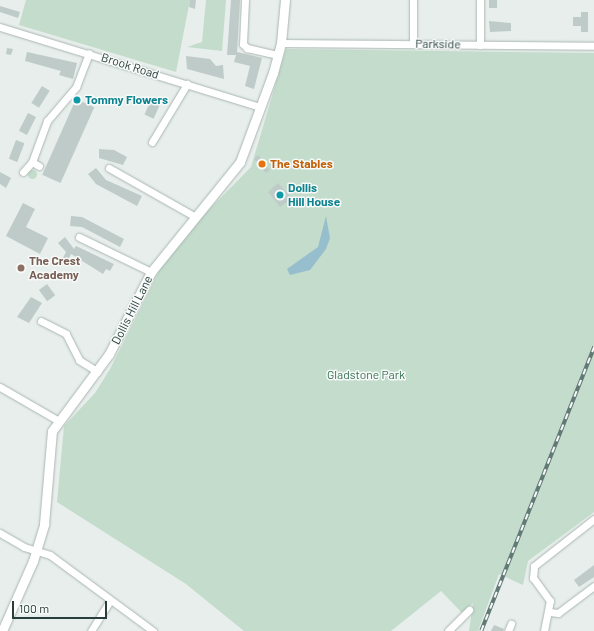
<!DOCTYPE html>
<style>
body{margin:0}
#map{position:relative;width:594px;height:631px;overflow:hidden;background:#e7eeeb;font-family:Barlow,sans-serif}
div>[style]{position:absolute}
.green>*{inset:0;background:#c3dccc}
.round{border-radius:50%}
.water>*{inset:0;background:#96becc}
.building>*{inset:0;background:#bfcbc8;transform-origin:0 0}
.roads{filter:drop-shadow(0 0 1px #aab6b2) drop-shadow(0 0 1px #aab6b2)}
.street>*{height:7px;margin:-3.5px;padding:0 3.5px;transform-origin:3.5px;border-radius:3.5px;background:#fff}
.secondary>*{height:9px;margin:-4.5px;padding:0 4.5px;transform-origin:4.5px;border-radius:4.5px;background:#fff}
.rail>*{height:3.5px;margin-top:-1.75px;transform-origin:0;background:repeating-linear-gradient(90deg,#f7faf9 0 6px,#627975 0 12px);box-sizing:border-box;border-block:1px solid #627975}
.dots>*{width:11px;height:11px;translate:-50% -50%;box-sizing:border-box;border:2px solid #f7faf9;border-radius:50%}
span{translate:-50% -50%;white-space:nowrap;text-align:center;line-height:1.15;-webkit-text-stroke:3px #f7faf9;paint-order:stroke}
.street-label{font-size:12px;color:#273e3a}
.culture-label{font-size:12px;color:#0d838f;font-weight:700}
.left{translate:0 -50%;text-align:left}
.food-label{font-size:12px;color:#c56008;font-weight:700}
.education-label{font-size:12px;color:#785e54;font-weight:700}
.park-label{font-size:12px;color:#367152}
.scale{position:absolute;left:12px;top:601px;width:95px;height:18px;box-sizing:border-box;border:2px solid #273e3a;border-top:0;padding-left:5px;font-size:12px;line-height:14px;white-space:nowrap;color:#273e3a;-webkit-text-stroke:3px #f7faf9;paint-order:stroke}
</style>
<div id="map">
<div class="green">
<i style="clip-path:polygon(26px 0,190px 0,176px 72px,19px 25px)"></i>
<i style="clip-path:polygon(206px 0,226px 0,222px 51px,187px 47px,202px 42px)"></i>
<i style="clip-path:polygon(286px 49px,594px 53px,594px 512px,528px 561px,523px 585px,499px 574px,478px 631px,469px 631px,473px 603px,463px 614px,441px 591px,391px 631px,244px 631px,186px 584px,57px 502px,64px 426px,95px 393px,110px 369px,163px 263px,185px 234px,251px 167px)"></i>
<i class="round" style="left:27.5px;top:169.5px;width:9px;height:9px"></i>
</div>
<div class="water">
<i style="clip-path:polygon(326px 216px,330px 238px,326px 249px,310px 270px,290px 275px,287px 269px,318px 247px)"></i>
</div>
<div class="building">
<i style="clip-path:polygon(190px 0,196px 0,195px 9px,189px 7px)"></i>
<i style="clip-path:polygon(231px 0,240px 0,237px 52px,262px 58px,254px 89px,245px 86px,250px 66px,234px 62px,236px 55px,227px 55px)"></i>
<i style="left:489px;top:0;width:8px;height:8px"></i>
<i style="clip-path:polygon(0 6px,20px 12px,18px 18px,0 12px)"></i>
<i style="clip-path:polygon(581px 12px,588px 12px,588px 32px,581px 32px,581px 26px,573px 26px,573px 17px,581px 17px)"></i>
<i style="clip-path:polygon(489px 21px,511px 23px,511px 31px,490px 32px)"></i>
<i style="clip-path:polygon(7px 48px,13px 49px,11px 55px,6px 54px)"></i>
<i style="clip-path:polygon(27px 52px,77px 63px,73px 79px,59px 75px,61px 71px,25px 61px)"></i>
<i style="clip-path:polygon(186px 56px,210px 59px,216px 66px,223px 65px,224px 79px,187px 69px)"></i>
<i style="left:42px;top:86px;width:9px;height:20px;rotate:32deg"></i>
<i style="left:76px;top:99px;width:20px;height:83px;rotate:24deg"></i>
<i style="left:151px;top:100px;width:10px;height:16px;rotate:24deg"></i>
<i style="left:28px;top:113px;width:9px;height:20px;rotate:27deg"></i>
<i style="left:16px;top:140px;width:9px;height:20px;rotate:21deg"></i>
<i style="clip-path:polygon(99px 149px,114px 150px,127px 157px,123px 165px,99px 158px)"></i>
<i style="clip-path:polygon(258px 155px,270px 170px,266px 173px,254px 159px)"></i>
<i style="clip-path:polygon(96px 168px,106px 180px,142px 196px,137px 206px,96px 184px,88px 174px)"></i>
<i style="clip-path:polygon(0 172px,11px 178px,6px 188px,0 184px)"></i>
<i style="clip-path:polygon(278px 183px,292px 198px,280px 207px,268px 192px)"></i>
<i style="clip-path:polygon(23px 203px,35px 209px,26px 227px,48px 238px,40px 254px,6px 236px)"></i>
<i style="clip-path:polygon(71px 216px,82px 217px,124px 239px,120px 247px,82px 227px,70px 226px)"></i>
<i style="clip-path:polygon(65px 237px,74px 249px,76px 246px,114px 264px,110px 271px,106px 269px,103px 274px,71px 254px,68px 260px,63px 258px,66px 252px,58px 243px)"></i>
<i style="left:47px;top:284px;width:14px;height:10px;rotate:54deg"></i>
<i style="clip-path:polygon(31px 297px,42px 303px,29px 323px,17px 317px)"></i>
<i style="clip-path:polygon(594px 565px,594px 577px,579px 587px,574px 580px)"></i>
<i style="clip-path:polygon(494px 625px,504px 629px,503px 631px,491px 631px)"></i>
</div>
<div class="roads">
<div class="street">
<i style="left:245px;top:0;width:44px;rotate:92.6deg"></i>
<i style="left:243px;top:44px;width:6px;rotate:45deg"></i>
<i style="left:247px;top:48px;width:32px;rotate:13deg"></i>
<i style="left:413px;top:0;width:43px;rotate:90deg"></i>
<i style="left:0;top:27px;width:272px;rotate:17.1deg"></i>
<i style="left:281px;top:43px;width:313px;rotate:0.5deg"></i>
<i style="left:480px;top:45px;width:45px;rotate:-90deg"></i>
<i style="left:152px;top:142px;width:68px;rotate:-58.9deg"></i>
<i style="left:32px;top:162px;width:8px;rotate:30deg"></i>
<i style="left:109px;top:168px;width:98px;rotate:29.5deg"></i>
<i style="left:23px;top:172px;width:13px;rotate:-48deg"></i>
<i style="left:32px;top:162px;width:44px;rotate:-69.9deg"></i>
<i style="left:47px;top:121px;width:45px;rotate:-49.5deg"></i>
<i style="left:76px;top:87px;width:36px;rotate:-69deg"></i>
<i style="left:79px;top:237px;width:80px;rotate:25.9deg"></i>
<i style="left:41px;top:321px;width:28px;rotate:27deg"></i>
<i style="left:66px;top:334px;width:29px;rotate:63deg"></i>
<i style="left:79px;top:360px;width:22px;rotate:32deg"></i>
<i style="left:0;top:387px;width:68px;rotate:30deg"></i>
<i style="left:0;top:533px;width:28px;rotate:30deg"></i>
<i style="left:24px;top:547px;width:27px;rotate:17deg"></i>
<i style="left:50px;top:555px;width:128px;rotate:36.4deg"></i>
<i style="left:550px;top:612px;width:8px;rotate:7deg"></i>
<i style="left:558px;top:613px;width:45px;rotate:-36.9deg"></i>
<i style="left:91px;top:631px;width:36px;rotate:-58deg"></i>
<i style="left:448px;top:631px;width:30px;rotate:-45deg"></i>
<i style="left:508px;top:631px;width:8px;rotate:-67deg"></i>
<i style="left:544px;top:631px;width:31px;rotate:-79deg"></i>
<i style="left:550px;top:601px;width:29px;rotate:-126deg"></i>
<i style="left:533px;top:578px;width:12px;rotate:-85deg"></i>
<i style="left:534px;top:566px;width:76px;rotate:-38.1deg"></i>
</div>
<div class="secondary">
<i style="left:2px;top:631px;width:77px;rotate:-66.1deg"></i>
<i style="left:33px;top:561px;width:39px;rotate:-73deg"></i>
<i style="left:44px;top:524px;width:93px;rotate:-85.1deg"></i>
<i style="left:52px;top:431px;width:96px;rotate:-53.5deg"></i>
<i style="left:109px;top:354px;width:92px;rotate:-62.9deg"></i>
<i style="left:151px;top:272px;width:141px;rotate:-51deg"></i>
<i style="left:240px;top:162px;width:95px;rotate:-69.7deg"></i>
<i style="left:273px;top:73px;width:31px;rotate:-75deg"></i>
<i style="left:281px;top:43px;width:43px;rotate:-84.7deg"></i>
</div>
</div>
<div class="rail">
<i style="left:481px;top:631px;width:306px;rotate:-68.3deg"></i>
</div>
<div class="dots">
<i style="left:77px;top:100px;background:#0f9aa8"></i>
<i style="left:262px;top:164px;background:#e8710a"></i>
<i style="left:280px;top:195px;background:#0f9aa8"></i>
<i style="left:21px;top:268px;background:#8d6e63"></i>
</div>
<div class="street-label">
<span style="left:438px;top:44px;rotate:1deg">Parkside</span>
<span style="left:130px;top:66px;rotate:18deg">Brook Road</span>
<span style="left:132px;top:310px;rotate:-63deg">Dollis Hill Lane</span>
</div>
<div class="culture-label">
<span class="left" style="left:85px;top:100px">Tommy Flowers</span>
<span class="left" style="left:288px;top:195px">Dollis<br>Hill House</span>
</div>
<div class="food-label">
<span class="left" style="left:270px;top:164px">The Stables</span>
</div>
<div class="education-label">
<span class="left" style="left:29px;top:268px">The Crest<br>Academy</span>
</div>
<div class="park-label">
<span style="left:366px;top:375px">Gladstone Park</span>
</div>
<div class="scale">100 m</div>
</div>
